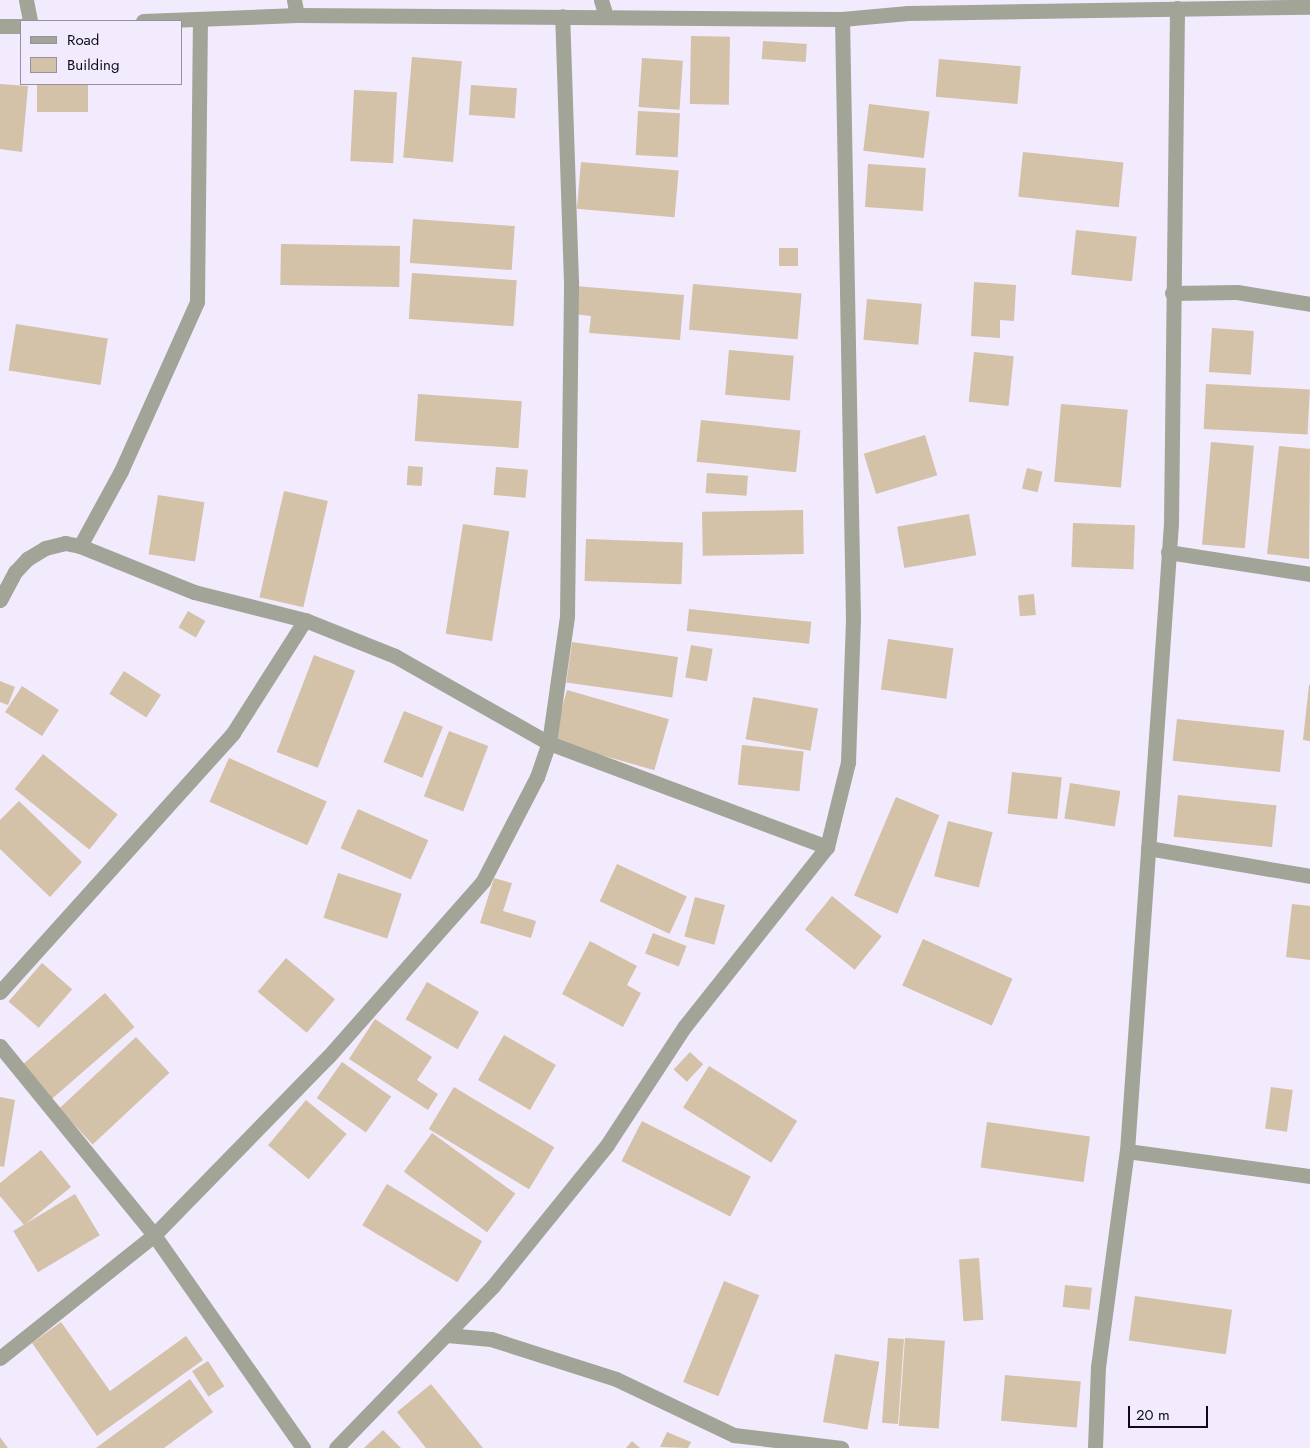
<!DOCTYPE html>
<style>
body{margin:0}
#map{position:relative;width:1310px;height:1448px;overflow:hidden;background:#f1ebfd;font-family:Jost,sans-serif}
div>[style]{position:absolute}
.building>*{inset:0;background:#d3c1a8;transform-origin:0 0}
.minor>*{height:15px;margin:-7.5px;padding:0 7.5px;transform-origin:7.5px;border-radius:7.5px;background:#a1a496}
span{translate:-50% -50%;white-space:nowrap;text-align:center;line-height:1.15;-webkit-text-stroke:4px #f1ebfd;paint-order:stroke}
.legend{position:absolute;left:20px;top:20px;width:162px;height:65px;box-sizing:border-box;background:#f1ebfd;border:1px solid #9691a0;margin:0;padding:6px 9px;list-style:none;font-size:15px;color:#0e0b14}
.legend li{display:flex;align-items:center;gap:10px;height:25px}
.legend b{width:25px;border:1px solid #9691a0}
.scale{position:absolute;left:1128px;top:1406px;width:80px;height:22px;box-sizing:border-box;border:2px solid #0e0b14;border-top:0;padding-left:6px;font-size:15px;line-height:18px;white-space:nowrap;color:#0e0b14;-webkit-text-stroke:4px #f1ebfd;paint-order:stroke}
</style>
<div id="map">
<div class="building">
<i style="left:691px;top:36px;width:39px;height:68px;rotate:1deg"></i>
<i style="left:763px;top:41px;width:44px;height:18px;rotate:4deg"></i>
<i style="left:412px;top:57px;width:50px;height:101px;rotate:5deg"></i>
<i style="left:642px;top:58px;width:41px;height:49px;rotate:4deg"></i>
<i style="left:939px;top:59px;width:82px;height:38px;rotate:5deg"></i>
<i style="clip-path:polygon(0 84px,28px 86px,22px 152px,0 149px)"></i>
<i style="left:37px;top:84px;width:51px;height:28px"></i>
<i style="left:471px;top:85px;width:46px;height:30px;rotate:4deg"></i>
<i style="left:354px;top:90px;width:43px;height:71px;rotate:3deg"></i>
<i style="left:869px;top:104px;width:61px;height:47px;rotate:7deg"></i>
<i style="left:638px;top:111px;width:42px;height:44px;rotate:3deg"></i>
<i style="left:1023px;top:152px;width:101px;height:45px;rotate:6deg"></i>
<i style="left:581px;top:162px;width:98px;height:47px;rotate:5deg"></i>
<i style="left:868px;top:164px;width:58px;height:43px;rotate:4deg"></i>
<i style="left:413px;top:219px;width:102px;height:44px;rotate:4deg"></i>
<i style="left:1076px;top:230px;width:61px;height:45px;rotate:6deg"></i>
<i style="left:281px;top:244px;width:119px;height:41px;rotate:1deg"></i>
<i style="left:779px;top:248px;width:19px;height:18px"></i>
<i style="left:412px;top:273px;width:105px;height:46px;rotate:4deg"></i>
<i style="clip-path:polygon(974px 282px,1016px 285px,1014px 321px,1000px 320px,1000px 338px,971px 336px)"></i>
<i style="left:693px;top:284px;width:109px;height:46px;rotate:5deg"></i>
<i style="clip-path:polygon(575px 286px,684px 295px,680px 340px,589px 333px,591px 316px,573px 314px)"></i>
<i style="left:867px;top:299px;width:55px;height:41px;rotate:5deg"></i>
<i style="left:16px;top:324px;width:93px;height:47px;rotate:9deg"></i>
<i style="left:1212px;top:328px;width:42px;height:44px;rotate:4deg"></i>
<i style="left:729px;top:350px;width:65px;height:45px;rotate:5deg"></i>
<i style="left:974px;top:352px;width:40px;height:50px;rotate:6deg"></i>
<i style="left:1206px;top:384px;width:104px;height:45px;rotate:3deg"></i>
<i style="left:418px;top:394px;width:104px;height:47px;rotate:4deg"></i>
<i style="left:1061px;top:404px;width:67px;height:78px;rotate:5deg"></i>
<i style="left:701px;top:420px;width:100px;height:42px;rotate:6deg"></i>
<i style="left:925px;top:435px;width:42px;height:64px;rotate:73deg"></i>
<i style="left:1211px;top:442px;width:43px;height:103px;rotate:5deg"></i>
<i style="clip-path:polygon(1279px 446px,1310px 449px,1309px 559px,1267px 554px)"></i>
<i style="left:408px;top:466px;width:15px;height:19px;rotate:4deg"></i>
<i style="left:496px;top:467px;width:32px;height:28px;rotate:5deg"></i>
<i style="left:1027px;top:468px;width:16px;height:21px;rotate:14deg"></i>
<i style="left:707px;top:473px;width:41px;height:20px;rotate:4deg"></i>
<i style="left:284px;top:491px;width:45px;height:109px;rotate:13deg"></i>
<i style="left:158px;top:495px;width:47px;height:60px;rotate:9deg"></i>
<i style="left:803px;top:510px;width:44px;height:101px;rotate:89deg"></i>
<i style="left:969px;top:514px;width:42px;height:73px;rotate:80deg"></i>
<i style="left:1073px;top:523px;width:62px;height:44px;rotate:2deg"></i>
<i style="left:463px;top:524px;width:47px;height:111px;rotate:9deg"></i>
<i style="left:586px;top:539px;width:97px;height:42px;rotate:2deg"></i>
<i style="left:1034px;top:594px;width:21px;height:16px;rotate:85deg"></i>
<i style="left:689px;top:609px;width:123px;height:22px;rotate:6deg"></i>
<i style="left:188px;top:611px;width:20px;height:19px;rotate:30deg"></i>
<i style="left:888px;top:639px;width:66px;height:51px;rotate:8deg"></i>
<i style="left:572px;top:642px;width:107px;height:41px;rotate:8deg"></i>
<i style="left:691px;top:645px;width:22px;height:33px;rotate:10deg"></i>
<i style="left:314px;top:655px;width:44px;height:104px;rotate:21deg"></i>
<i style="left:124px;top:671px;width:44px;height:27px;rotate:33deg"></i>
<i style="clip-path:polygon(0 681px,15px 687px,8px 705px,0 702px)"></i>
<i style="clip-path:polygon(1309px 685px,1310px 685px,1310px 741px,1303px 740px)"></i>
<i style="left:22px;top:686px;width:44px;height:31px;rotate:33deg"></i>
<i style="left:567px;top:690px;width:106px;height:53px;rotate:16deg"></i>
<i style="left:753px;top:697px;width:66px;height:43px;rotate:10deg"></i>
<i style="left:404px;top:711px;width:42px;height:55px;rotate:22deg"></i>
<i style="left:1177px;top:719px;width:108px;height:42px;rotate:6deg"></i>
<i style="left:449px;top:731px;width:42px;height:70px;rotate:21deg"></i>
<i style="left:742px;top:745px;width:62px;height:40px;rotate:6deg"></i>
<i style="left:43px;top:754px;width:96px;height:45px;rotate:39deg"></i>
<i style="left:229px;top:758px;width:107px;height:48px;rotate:24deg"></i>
<i style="left:1012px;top:772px;width:50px;height:42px;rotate:6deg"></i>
<i style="left:1070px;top:783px;width:51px;height:36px;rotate:9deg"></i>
<i style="left:1178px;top:795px;width:99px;height:42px;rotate:6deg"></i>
<i style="left:896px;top:797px;width:47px;height:107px;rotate:23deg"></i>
<i style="clip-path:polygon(19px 801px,82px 862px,50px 897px,0 849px,0 820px)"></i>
<i style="left:358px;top:809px;width:77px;height:43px;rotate:24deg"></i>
<i style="left:948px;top:821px;width:46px;height:57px;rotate:14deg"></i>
<i style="left:617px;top:864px;width:77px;height:41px;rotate:25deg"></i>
<i style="left:338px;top:873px;width:67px;height:47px;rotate:18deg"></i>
<i style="clip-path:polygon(494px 878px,512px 883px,503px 911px,536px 921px,531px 938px,480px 923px)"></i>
<i style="left:832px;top:896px;width:64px;height:43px;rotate:39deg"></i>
<i style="left:695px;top:897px;width:31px;height:41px;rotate:15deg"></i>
<i style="clip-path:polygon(1292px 904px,1310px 906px,1310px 960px,1286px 957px)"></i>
<i style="left:653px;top:933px;width:36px;height:22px;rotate:21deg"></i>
<i style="left:923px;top:939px;width:98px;height:51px;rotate:24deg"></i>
<i style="clip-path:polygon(590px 941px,637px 966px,627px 985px,641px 993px,623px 1027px,562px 994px)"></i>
<i style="left:286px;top:958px;width:64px;height:44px;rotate:40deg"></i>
<i style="left:42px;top:963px;width:40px;height:51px;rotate:41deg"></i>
<i style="left:427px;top:982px;width:60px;height:43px;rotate:30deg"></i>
<i style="left:105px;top:993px;width:45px;height:112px;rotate:49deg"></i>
<i style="clip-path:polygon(375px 1019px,432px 1057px,417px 1080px,438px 1094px,428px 1110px,349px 1059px)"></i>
<i style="left:504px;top:1035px;width:60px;height:52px;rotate:30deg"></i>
<i style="left:136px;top:1037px;width:49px;height:105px;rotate:47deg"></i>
<i style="left:690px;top:1052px;width:18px;height:24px;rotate:43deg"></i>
<i style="left:342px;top:1062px;width:60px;height:44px;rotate:35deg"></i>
<i style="left:709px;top:1066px;width:104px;height:49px;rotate:32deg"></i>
<i style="left:454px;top:1087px;width:117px;height:49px;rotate:31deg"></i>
<i style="left:1271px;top:1087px;width:22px;height:42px;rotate:8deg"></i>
<i style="clip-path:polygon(0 1097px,15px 1100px,4px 1167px,0 1166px)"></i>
<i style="left:306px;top:1100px;width:53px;height:59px;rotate:40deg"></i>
<i style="left:642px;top:1121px;width:122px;height:45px;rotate:27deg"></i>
<i style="left:987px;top:1122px;width:104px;height:46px;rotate:8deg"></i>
<i style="left:432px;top:1133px;width:103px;height:48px;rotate:36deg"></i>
<i style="clip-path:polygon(41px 1150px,71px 1187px,24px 1225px,0 1196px,0 1183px)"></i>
<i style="left:387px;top:1184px;width:111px;height:48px;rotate:31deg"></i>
<i style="left:75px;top:1194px;width:48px;height:72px;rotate:59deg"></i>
<i style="left:979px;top:1258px;width:62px;height:20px;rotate:86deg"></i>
<i style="left:724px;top:1281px;width:38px;height:109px;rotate:22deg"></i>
<i style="left:1065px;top:1285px;width:27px;height:22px;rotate:6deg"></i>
<i style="left:1135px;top:1296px;width:98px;height:45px;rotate:8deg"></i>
<i style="clip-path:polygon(61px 1322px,110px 1391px,186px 1336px,203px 1360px,97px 1436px,32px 1343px)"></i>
<i style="left:888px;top:1338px;width:16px;height:85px;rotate:4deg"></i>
<i style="left:905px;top:1338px;width:40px;height:88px;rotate:4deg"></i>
<i style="left:835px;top:1354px;width:45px;height:69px;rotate:10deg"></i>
<i style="left:208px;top:1361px;width:30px;height:19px;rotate:57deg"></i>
<i style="left:1005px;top:1375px;width:76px;height:46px;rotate:5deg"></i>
<i style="clip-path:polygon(190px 1379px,213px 1412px,164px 1448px,96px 1448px)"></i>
<i style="clip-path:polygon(431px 1384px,483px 1448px,426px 1448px,397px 1412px)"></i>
<i style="clip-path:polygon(383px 1430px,401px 1448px,364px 1448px)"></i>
<i style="clip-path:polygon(667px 1432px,691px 1442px,688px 1448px,660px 1447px)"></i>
<i style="clip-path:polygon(0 1437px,8px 1448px,0 1448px)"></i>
<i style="clip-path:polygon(632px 1441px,640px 1448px,626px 1448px)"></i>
</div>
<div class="minor">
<i style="left:26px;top:0;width:21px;rotate:79deg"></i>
<i style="left:294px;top:0;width:15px;rotate:79deg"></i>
<i style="left:601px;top:0;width:17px;rotate:73deg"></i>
<i style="left:143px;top:21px;width:154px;rotate:-2.2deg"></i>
<i style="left:297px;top:15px;width:545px;rotate:0.42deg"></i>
<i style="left:842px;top:19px;width:66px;rotate:-5.2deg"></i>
<i style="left:908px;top:13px;width:402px;rotate:-0.9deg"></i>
<i style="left:0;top:26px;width:21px"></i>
<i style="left:1172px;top:293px;width:65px;rotate:-0.9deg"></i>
<i style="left:1237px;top:292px;width:74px;rotate:9.3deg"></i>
<i style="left:80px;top:546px;width:85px;rotate:-61.3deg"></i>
<i style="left:121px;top:471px;width:185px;rotate:-65.8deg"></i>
<i style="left:197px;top:302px;width:283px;rotate:-89.4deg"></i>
<i style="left:1168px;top:552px;width:144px;rotate:8.8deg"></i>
<i style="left:0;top:600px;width:32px;rotate:-62deg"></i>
<i style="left:15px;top:572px;width:18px;rotate:-47deg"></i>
<i style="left:27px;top:559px;width:21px;rotate:-31deg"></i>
<i style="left:45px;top:548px;width:21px;rotate:-14deg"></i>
<i style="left:65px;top:543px;width:15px;rotate:11deg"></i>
<i style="left:80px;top:546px;width:123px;rotate:22deg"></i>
<i style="left:194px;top:592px;width:114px;rotate:14.2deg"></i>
<i style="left:305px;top:620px;width:97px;rotate:21.8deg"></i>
<i style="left:395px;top:656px;width:177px;rotate:29.5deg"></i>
<i style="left:549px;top:743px;width:297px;rotate:20.5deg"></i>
<i style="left:1148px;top:848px;width:164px;rotate:9.8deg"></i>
<i style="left:0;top:992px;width:348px;rotate:-48deg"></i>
<i style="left:233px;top:733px;width:134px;rotate:-57.5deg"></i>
<i style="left:0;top:1046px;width:244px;rotate:50.8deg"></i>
<i style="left:154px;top:1235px;width:260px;rotate:55deg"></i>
<i style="left:1127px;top:1151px;width:185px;rotate:7.8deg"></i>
<i style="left:447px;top:1335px;width:44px;rotate:5.2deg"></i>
<i style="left:491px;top:1339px;width:131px;rotate:17.7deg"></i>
<i style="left:616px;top:1379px;width:131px;rotate:25.4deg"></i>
<i style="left:734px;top:1435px;width:108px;rotate:6.9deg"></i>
<i style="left:0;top:1358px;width:197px;rotate:-38.6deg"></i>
<i style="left:154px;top:1235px;width:249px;rotate:-45.7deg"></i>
<i style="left:328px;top:1057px;width:235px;rotate:-48.6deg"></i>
<i style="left:483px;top:881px;width:117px;rotate:-62.6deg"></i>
<i style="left:537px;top:777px;width:36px;rotate:-71deg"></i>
<i style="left:549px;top:743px;width:128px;rotate:-81.9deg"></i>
<i style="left:567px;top:616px;width:334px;rotate:-89.3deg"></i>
<i style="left:571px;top:282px;width:266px;rotate:-91.9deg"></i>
<i style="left:336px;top:1448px;width:226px;rotate:-45.9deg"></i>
<i style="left:493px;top:1286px;width:181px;rotate:-51deg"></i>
<i style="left:607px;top:1145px;width:142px;rotate:-56.8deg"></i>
<i style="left:685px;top:1026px;width:228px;rotate:-51.6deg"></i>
<i style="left:827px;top:847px;width:88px;rotate:-76.1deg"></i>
<i style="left:848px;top:762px;width:144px;rotate:-88deg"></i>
<i style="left:853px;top:618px;width:599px;rotate:-91.05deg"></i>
<i style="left:1095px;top:1448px;width:81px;rotate:-87.9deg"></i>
<i style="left:1098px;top:1367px;width:218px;rotate:-82.4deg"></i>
<i style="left:1127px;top:1151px;width:629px;rotate:-85.99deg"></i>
<i style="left:1171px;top:524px;width:516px;rotate:-89.33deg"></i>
</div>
<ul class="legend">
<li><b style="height:6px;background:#a1a496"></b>Road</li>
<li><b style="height:14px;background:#d3c1a8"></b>Building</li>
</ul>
<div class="scale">20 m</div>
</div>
